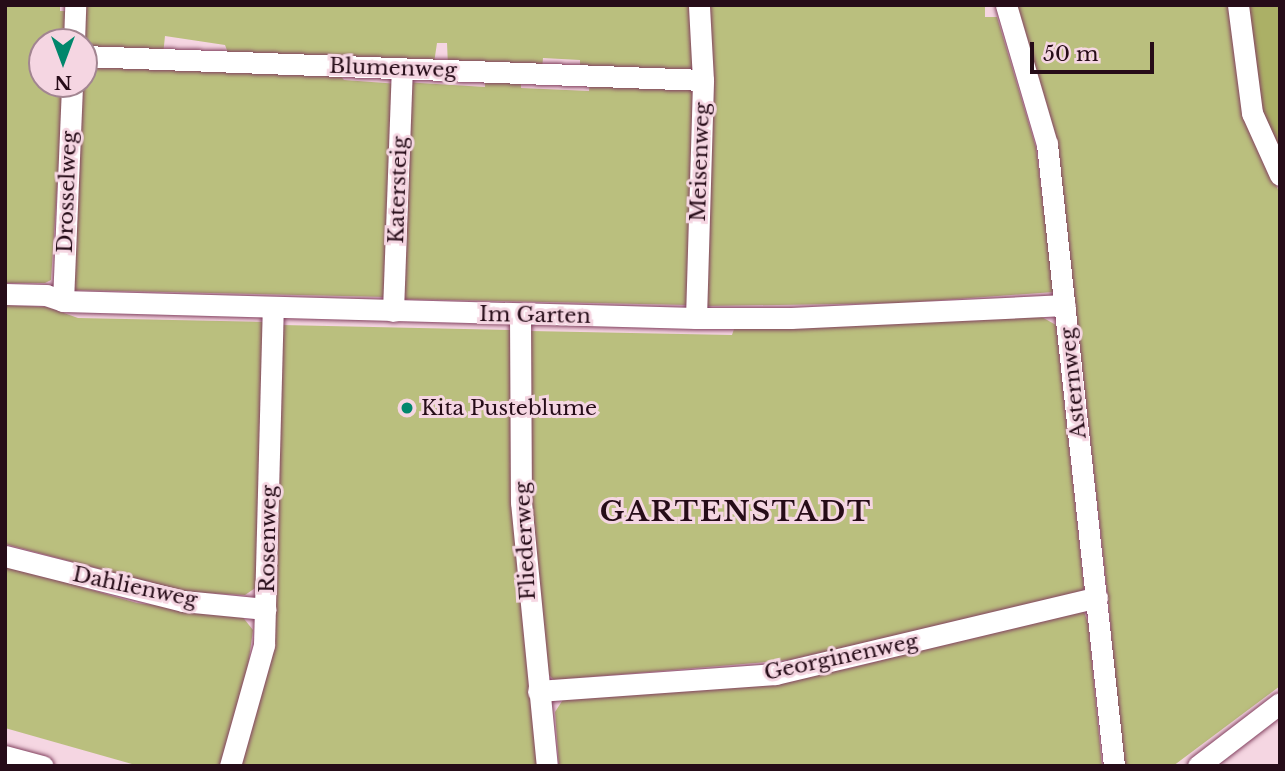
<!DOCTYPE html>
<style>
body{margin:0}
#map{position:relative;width:1285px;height:771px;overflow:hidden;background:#f5d6e2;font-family:"Libre Baskerville",serif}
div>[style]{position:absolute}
.green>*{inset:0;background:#babf7e}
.forest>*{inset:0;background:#abb066}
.roads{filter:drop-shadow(0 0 2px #82415f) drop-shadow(0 0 2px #82415f)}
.minor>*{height:21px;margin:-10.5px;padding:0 10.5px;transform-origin:10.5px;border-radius:10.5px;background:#fff}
.dots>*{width:19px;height:19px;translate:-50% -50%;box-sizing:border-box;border:4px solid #f5d6e2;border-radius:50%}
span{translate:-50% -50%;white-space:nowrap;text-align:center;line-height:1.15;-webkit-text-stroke:6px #f5d6e2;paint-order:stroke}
.street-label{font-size:21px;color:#260c18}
.poi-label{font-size:21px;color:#260c18}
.left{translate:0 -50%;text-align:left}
.district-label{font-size:28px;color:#260c18;font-weight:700;letter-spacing:2px}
.frame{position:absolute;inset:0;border:7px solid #260c18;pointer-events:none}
.north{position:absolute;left:28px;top:28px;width:70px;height:70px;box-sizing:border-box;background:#f5d6e2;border:2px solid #a28591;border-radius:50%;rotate:180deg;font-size:19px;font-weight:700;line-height:28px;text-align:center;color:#260c18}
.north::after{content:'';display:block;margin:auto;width:24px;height:32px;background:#00876c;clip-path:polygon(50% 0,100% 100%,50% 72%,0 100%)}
.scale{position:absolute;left:1030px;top:42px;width:124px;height:32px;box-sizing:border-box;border:4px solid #260c18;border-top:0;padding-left:9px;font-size:21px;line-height:24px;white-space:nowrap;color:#260c18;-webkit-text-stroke:5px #f5d6e2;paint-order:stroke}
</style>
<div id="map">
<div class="green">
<i style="clip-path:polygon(5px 5px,60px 5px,60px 11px,69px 11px,67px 42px,42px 42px,42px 84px,64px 84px,51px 280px,45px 283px,5px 283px)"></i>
<i style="clip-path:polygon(82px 5px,692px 5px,694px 74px,580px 69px,580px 60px,543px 58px,542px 70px,448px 66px,447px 43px,437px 43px,434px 63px,228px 53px,225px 45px,165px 36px,163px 55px,84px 51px)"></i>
<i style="clip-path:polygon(703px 5px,985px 5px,985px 17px,997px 17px,1036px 148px,1054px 292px,902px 303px,705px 306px)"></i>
<i style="clip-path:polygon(1017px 5px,1231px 5px,1256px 141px,1280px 194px,1280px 686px,1173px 766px,1122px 766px,1109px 607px,1057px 142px)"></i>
<i style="clip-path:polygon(84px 61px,335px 70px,344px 80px,399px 84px,386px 297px,72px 290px,77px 84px,84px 84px)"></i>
<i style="clip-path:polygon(485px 77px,521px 78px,521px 88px,589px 91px,590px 80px,694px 85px,688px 305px,396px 299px,404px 82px,485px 87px)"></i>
<i style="clip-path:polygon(5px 305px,47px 307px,78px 318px,265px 322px,258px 586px,245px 595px,187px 592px,5px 544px)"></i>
<i style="clip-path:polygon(1040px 316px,1056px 325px,1084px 589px,1081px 593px,789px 660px,554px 680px,542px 668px,533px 592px,530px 331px,732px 335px,734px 329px)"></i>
<i style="clip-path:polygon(282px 325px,512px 330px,517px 572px,540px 766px,241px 766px,272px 657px)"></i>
<i style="clip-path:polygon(5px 565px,137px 603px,241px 615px,253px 630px,248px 666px,220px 766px,139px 766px,5px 728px)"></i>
<i style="clip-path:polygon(1083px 609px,1088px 623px,1102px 766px,559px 766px,555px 712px,564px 698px,847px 669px)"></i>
</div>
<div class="forest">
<i style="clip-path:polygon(1238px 5px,1280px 5px,1280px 152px,1269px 157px)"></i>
</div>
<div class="roads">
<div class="minor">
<i style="left:1006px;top:5px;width:145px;rotate:73.6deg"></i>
<i style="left:1047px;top:144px;width:626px;rotate:83.85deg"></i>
<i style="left:1238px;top:5px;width:109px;rotate:82.6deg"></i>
<i style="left:1252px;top:113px;width:68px;rotate:65.7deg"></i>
<i style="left:74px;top:42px;width:37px;rotate:-88deg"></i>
<i style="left:84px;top:56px;width:619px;rotate:2.22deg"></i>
<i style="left:5px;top:294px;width:41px;rotate:1.4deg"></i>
<i style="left:46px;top:295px;width:18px;rotate:19deg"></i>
<i style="left:63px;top:301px;width:633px;rotate:1.54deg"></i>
<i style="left:696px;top:318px;width:95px"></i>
<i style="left:791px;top:318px;width:274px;rotate:-2.7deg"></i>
<i style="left:63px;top:301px;width:217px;rotate:-87.6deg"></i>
<i style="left:393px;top:311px;width:242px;rotate:-87.9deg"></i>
<i style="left:520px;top:315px;width:187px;rotate:89.7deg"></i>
<i style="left:521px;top:502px;width:265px;rotate:84.4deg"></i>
<i style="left:696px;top:318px;width:238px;rotate:-88.3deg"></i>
<i style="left:703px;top:80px;width:75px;rotate:-93.1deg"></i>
<i style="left:5px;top:556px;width:184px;rotate:14.2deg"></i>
<i style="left:183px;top:601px;width:83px;rotate:5.5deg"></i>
<i style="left:538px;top:691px;width:238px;rotate:-4.1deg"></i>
<i style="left:775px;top:674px;width:331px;rotate:-13.4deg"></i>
<i style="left:5px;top:756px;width:39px;rotate:15deg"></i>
<i style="left:230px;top:766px;width:126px;rotate:-74.3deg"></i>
<i style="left:264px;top:645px;width:337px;rotate:-88.5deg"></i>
<i style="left:1198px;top:766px;width:103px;rotate:-37.5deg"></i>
</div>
</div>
<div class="dots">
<i style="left:407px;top:408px;background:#00876c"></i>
</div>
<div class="street-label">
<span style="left:393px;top:68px;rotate:2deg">Blumenweg</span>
<span style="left:700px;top:162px;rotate:-88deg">Meisenweg</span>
<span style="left:398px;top:190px;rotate:-88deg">Katersteig</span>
<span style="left:67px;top:192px;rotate:-88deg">Drosselweg</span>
<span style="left:535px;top:315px;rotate:1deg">Im Garten</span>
<span style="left:1073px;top:383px;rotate:-96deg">Asternweg</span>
<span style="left:268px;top:539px;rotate:-89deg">Rosenweg</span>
<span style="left:525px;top:541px;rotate:-93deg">Fliederweg</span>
<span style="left:135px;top:587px;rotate:12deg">Dahlienweg</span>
<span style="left:841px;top:657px;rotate:-12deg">Georginenweg</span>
</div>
<div class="poi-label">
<span class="left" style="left:421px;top:408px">Kita Pusteblume</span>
</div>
<div class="district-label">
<span style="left:736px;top:512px">GARTENSTADT</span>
</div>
<div class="frame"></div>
<div class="north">N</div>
<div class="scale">50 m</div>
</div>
